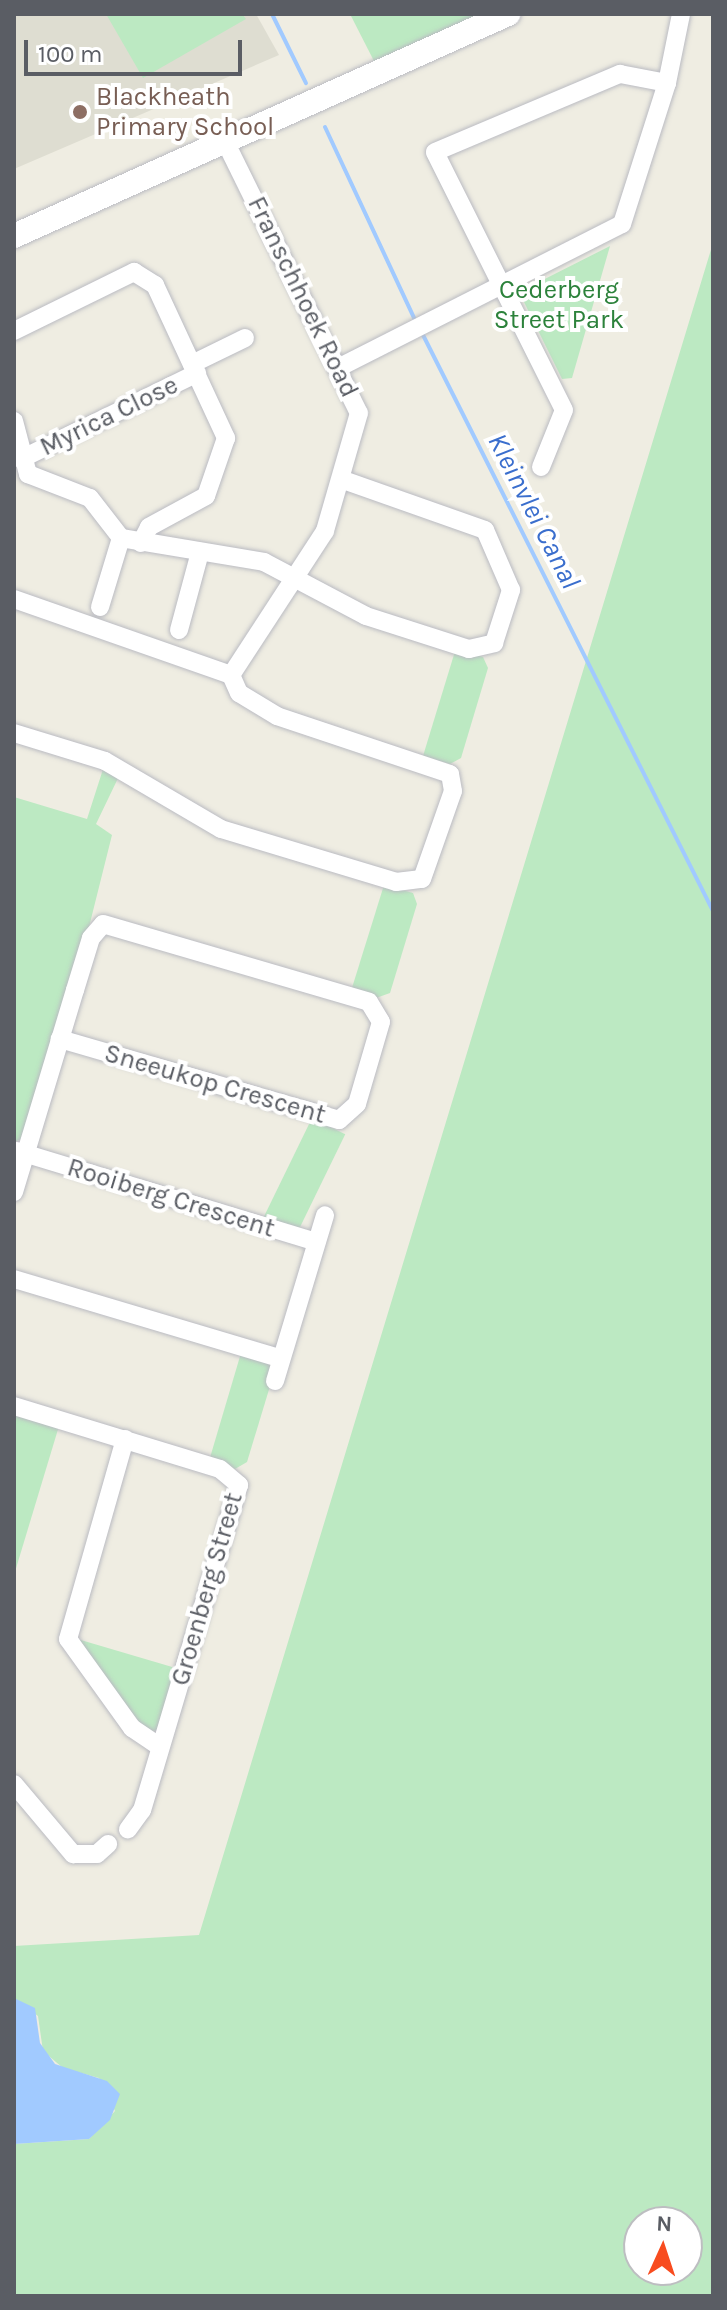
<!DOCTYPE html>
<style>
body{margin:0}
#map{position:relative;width:727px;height:2310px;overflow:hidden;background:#efede2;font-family:Karla,sans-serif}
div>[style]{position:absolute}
.education>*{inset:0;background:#deddd1}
.green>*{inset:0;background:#bce9c2;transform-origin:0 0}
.water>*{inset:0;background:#a1caff}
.stream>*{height:4px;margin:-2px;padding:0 2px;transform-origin:2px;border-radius:2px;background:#a1caff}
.roads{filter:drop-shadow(0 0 2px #babbc2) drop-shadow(0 0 2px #babbc2)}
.street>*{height:18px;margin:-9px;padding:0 9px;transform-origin:9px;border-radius:9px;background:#fff}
.secondary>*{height:24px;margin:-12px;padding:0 12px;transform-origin:12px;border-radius:12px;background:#fff}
.dots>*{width:22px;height:22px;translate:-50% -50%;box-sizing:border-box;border:4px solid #fff;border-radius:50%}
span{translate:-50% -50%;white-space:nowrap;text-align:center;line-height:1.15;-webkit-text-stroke:8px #fff;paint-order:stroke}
.education-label{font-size:26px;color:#785e54}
.left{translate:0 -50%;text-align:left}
.park-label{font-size:26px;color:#2c823b}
.street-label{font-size:26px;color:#5a5d64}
.water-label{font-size:28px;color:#3a6ecd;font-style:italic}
.frame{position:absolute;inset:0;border:16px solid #5a5d64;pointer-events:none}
.north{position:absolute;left:623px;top:2206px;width:80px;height:80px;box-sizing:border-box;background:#fff;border:2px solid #bdbec1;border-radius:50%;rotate:3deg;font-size:22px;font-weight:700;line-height:32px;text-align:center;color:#5a5d64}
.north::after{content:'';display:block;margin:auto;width:28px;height:36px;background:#f84c1f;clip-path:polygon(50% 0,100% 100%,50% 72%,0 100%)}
.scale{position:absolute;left:24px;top:40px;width:218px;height:36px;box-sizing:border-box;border:4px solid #5a5d64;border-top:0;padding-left:10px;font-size:24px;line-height:28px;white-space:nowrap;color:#5a5d64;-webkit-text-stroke:6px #fff;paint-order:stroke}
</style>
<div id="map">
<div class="education">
<i style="clip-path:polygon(14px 14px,256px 14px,279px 55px,14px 169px)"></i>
</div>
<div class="green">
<i style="clip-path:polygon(106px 14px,242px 14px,246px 19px,143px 78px)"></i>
<i style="clip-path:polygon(350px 14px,491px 14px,376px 65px)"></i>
<i style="clip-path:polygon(evenodd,713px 243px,713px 2296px,14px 2296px,14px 2144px,89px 2139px,115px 2111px,99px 2078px,63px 2068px,43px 2051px,38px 2016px,14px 1998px,14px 1946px,199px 1935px,713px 243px,639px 2222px,687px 2222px,687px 2270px,639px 2270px,639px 2222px)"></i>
<i style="clip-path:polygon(610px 246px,572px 378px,562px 379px,519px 292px)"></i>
<i style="clip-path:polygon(456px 648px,483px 657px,488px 668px,461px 758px,450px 764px,423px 756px)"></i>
<i style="clip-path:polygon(105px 763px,121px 772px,96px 824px,112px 835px,88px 931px,22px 1139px,14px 1142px,14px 797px,87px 819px)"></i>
<i style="clip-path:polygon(384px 885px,413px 893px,417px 904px,390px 993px,376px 998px,351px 991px)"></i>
<i style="left:312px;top:1118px;width:37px;height:112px;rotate:26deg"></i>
<i style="clip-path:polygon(241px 1353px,272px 1365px,274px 1373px,247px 1462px,235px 1469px,209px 1461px)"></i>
<i style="clip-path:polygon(14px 1412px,59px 1426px,14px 1575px)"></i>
<i style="clip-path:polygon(74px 1638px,179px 1669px,158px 1730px,147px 1732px)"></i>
</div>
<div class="water">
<i style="clip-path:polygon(14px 1998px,35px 2008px,40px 2043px,55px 2064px,107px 2081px,120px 2094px,110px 2120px,89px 2139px,14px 2144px)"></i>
</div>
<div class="stream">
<i style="left:272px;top:14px;width:77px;rotate:63.8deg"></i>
<i style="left:325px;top:127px;width:217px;rotate:65deg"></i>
<i style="left:421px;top:331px;width:649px;rotate:63.28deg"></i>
</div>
<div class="roads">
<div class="street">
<i style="left:225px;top:141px;width:303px;rotate:63.8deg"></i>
<i style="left:359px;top:413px;width:123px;rotate:106.1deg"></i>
<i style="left:325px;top:531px;width:172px;rotate:123.1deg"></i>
<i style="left:14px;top:331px;width:134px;rotate:-26.2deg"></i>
<i style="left:134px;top:272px;width:25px;rotate:32deg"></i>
<i style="left:155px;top:285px;width:169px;rotate:65.1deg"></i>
<i style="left:226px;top:438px;width:61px;rotate:109deg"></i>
<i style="left:206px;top:496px;width:65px;rotate:151.5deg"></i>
<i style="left:149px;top:527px;width:18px;rotate:117deg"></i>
<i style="left:192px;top:364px;width:59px;rotate:-26.1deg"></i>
<i style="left:340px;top:367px;width:316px;rotate:-26.9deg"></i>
<i style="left:622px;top:224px;width:148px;rotate:-72.3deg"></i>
<i style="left:667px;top:83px;width:70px;rotate:-78.5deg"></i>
<i style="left:14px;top:421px;width:55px;rotate:75.2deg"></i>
<i style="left:28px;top:474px;width:66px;rotate:21.2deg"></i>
<i style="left:90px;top:498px;width:51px;rotate:52.2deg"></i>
<i style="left:121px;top:538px;width:145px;rotate:9.5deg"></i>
<i style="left:264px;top:562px;width:115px;rotate:27.9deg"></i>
<i style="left:366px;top:616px;width:108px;rotate:17.8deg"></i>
<i style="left:469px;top:649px;width:26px;rotate:-13deg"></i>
<i style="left:494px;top:643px;width:56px;rotate:-72.2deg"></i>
<i style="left:511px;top:590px;width:65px;rotate:-113.4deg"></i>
<i style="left:485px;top:530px;width:151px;rotate:-160.6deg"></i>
<i style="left:21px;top:459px;width:196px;rotate:-26deg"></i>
<i style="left:541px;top:467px;width:61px;rotate:-68deg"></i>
<i style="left:564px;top:410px;width:288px;rotate:-116.6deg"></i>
<i style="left:435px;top:152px;width:201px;rotate:-22.9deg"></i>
<i style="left:620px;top:74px;width:48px;rotate:10.8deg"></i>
<i style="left:14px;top:599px;width:230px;rotate:19.3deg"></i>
<i style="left:100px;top:607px;width:72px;rotate:-73.1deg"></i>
<i style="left:179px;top:630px;width:81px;rotate:-74.9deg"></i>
<i style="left:14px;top:733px;width:95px;rotate:17.1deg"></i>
<i style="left:105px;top:761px;width:134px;rotate:30.4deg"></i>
<i style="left:221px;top:829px;width:183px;rotate:16.8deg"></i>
<i style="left:396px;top:882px;width:26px;rotate:-7deg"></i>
<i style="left:422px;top:879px;width:93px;rotate:-70.6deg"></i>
<i style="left:453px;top:791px;width:17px;rotate:-100deg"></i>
<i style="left:450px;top:774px;width:182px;rotate:-161.5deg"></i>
<i style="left:277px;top:716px;width:44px;rotate:-148.8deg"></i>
<i style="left:239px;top:693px;width:20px;rotate:-114deg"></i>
<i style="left:17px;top:1151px;width:313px;rotate:16.9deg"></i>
<i style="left:14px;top:1192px;width:211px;rotate:-73.2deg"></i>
<i style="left:75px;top:990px;width:54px;rotate:-72.9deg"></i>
<i style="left:91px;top:938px;width:18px;rotate:-49deg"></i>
<i style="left:103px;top:924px;width:277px;rotate:16.3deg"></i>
<i style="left:369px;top:1002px;width:23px;rotate:59deg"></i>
<i style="left:381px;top:1022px;width:85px;rotate:106.3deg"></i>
<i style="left:357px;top:1104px;width:24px;rotate:138deg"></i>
<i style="left:339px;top:1120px;width:291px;rotate:-163.8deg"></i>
<i style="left:14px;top:1279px;width:277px;rotate:16.6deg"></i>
<i style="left:275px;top:1381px;width:173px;rotate:-73.2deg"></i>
<i style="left:14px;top:1406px;width:215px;rotate:17deg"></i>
<i style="left:220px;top:1469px;width:25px;rotate:40deg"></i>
<i style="left:239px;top:1485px;width:339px;rotate:106.6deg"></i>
<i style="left:142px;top:1810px;width:24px;rotate:126deg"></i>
<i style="left:125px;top:1439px;width:208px;rotate:105.9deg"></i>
<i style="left:68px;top:1639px;width:110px;rotate:54.3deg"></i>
<i style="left:132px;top:1728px;width:34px;rotate:34deg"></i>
<i style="left:14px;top:1784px;width:92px;rotate:49.9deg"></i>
<i style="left:73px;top:1854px;width:24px"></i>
<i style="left:97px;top:1854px;width:15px;rotate:-42deg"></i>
</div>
<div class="secondary">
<i style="left:14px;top:236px;width:542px;rotate:-24.2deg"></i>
</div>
</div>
<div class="dots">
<i style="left:80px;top:112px;background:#8d6e63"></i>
</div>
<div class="education-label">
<span class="left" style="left:96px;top:112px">Blackheath<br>Primary School</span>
</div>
<div class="park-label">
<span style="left:559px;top:305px">Cederberg<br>Street Park</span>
</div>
<div class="street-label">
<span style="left:303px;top:297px;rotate:64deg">Franschhoek Road</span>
<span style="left:109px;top:416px;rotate:-26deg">Myrica Close</span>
<span style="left:215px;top:1084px;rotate:16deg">Sneeukop Crescent</span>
<span style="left:171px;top:1198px;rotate:17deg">Rooiberg Crescent</span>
<span style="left:207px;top:1589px;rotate:-74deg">Groenberg Street</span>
</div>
<div class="water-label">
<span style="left:534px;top:511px;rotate:63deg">Kleinvlei Canal</span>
</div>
<div class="frame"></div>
<div class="north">N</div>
<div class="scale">100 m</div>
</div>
